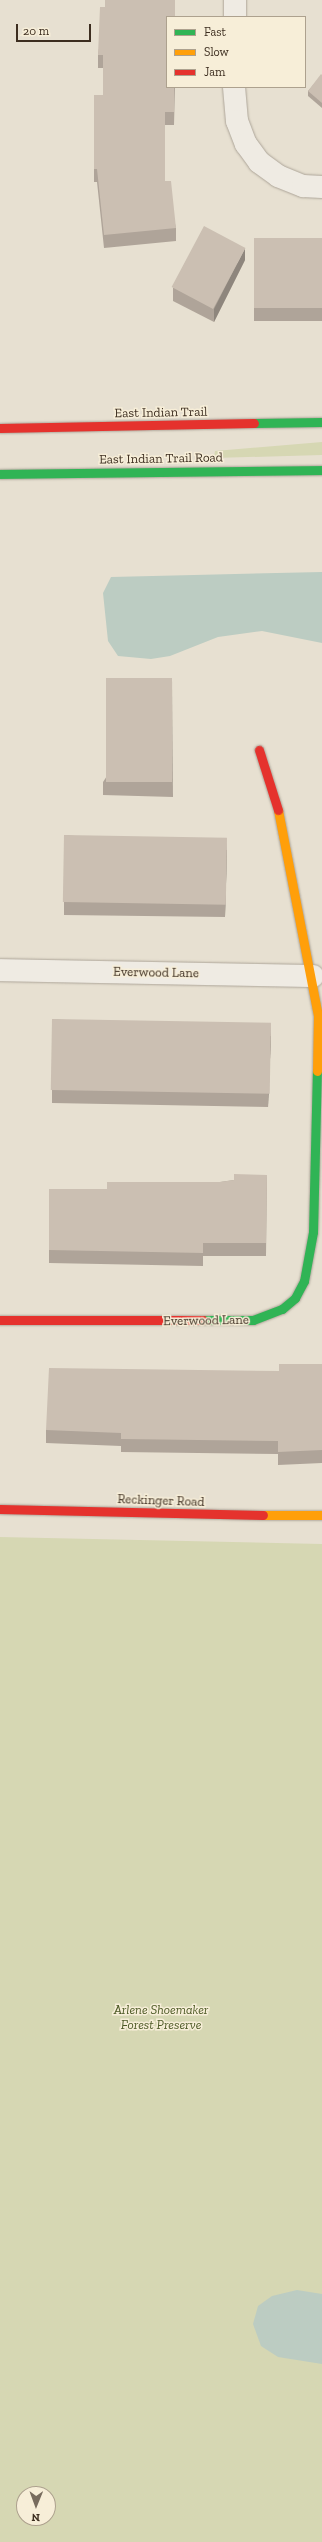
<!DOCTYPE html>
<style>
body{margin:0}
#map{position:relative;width:322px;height:2542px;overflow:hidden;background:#e7e0d1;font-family:"Zilla Slab",serif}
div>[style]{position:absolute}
.green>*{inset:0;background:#d6d7b3}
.water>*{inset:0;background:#bcccc2}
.roads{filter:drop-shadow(0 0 1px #ada599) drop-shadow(0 0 1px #ada599)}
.street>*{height:22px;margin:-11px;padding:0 11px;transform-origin:11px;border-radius:11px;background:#efebe3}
.fast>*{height:9px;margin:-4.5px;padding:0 4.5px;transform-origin:4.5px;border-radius:4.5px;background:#30b455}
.slow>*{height:9px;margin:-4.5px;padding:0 4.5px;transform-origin:4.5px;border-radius:4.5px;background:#ff9f0a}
.jam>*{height:9px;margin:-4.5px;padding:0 4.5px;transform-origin:4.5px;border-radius:4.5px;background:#e5322d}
.wall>*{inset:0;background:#afa499;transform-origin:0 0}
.shaded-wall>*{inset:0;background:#8e867d}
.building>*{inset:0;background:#cbbfb2;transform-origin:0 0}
span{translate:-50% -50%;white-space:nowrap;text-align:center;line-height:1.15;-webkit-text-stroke:3px #f7eed8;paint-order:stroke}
.street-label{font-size:13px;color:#3d2e20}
.park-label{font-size:13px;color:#4d5a26;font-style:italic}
.legend{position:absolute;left:166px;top:16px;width:140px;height:72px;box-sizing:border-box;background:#f7eed8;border:1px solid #ada18e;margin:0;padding:5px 7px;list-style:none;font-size:12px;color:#3d2e20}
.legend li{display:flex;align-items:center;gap:8px;height:20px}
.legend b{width:20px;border:1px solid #ada18e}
.north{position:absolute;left:16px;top:2486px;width:40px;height:40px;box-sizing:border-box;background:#f7eed8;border:1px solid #ada18e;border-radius:50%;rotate:181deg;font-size:11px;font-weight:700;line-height:16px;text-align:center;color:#3d2e20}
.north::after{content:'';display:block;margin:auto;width:14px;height:18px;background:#786c5e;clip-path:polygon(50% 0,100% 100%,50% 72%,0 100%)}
.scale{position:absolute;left:16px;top:24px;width:75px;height:18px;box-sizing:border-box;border:2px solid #3d2e20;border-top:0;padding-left:5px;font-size:12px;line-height:14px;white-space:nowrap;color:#3d2e20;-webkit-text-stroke:3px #f7eed8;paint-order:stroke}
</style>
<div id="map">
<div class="green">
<i style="clip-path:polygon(322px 442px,322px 455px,214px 458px,215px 451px)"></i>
<i style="clip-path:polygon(evenodd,0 1537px,322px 1544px,322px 2542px,0 2542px,0 1537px,24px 2494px,48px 2494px,48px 2518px,24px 2518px,24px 2494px)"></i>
</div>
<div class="water">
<i style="clip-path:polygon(322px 572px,322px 643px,262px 631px,218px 637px,170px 656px,151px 659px,118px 656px,108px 641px,103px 593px,111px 577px)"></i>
<i style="clip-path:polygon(297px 2290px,322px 2294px,322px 2364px,278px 2357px,261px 2346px,253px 2324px,258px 2306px,272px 2296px)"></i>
</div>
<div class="roads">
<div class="street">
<i style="left:235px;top:17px;width:17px;rotate:-90deg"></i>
<i style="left:234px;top:87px;width:34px;rotate:85deg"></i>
<i style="left:237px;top:121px;width:25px;rotate:69deg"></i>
<i style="left:246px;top:144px;width:22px;rotate:54deg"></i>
<i style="left:259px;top:162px;width:24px;rotate:36deg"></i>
<i style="left:278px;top:176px;width:27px;rotate:22deg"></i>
<i style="left:303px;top:186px;width:19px;rotate:3deg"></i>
<i style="left:0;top:970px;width:313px;rotate:1.1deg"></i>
</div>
<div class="fast">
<i style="left:254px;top:423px;width:68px;rotate:-0.8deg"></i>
<i style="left:0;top:474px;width:322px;rotate:-0.7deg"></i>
<i style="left:203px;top:1320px;width:50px"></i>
<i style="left:253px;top:1320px;width:31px;rotate:-21deg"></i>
<i style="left:282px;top:1309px;width:17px;rotate:-40deg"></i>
<i style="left:295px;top:1298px;width:19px;rotate:-62deg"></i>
<i style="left:304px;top:1281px;width:50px;rotate:-79.6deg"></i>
<i style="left:313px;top:1232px;width:161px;rotate:-88.6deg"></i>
</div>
<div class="slow">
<i style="left:278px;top:810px;width:209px;rotate:79deg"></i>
<i style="left:318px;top:1015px;width:56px;rotate:91deg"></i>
<i style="left:263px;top:1515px;width:59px"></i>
</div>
<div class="jam">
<i style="left:0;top:428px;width:254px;rotate:-1.1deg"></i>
<i style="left:259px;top:750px;width:63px;rotate:72.4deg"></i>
<i style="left:0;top:1320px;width:203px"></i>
<i style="left:0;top:1509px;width:263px;rotate:1.3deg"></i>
</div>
</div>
<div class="wall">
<i style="clip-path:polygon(105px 7px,175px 87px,174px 125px,165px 125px,165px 181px,176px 228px,176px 241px,104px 248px,97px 182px,94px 182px,94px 95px,103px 95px,103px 68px,98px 68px,98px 55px)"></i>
<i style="clip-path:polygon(322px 75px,322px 108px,308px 96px,308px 91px)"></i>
<i style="left:322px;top:238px;width:83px;height:68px;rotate:90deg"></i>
<i style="clip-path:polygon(245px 260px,214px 322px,173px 301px,173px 288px)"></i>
<i style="clip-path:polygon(172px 678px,173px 797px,103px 795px,103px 782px)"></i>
<i style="clip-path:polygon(64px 835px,227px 850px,225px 917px,64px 915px)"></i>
<i style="clip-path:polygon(52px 1019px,271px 1036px,268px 1107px,52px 1103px)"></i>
<i style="clip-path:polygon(267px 1175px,266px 1256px,203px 1256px,203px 1266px,49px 1263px,49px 1189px,107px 1189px,220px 1182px,234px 1180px)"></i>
<i style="clip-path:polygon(322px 1364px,322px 1463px,278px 1465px,278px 1454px,121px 1452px,121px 1446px,46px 1443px,46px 1430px,279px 1371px)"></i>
</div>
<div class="shaded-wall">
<i style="clip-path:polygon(245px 248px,245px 260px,214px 322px,214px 309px)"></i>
<i style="clip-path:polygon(227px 837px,227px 850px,225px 917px,225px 904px)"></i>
<i style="clip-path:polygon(271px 1023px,271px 1036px,268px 1107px,268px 1094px)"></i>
</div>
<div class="building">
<i style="clip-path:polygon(105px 0,175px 0,175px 17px,167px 17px,167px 87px,174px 87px,174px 112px,165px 112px,165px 181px,171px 181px,176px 228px,104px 235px,97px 169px,94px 169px,94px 95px,103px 95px,103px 55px,98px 55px,100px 7px,105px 7px)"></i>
<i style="clip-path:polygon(321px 74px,322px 75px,322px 103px,308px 91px)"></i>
<i style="left:204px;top:226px;width:47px;height:69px;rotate:28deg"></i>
<i style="left:322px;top:238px;width:70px;height:68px;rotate:90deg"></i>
<i style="left:106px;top:678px;width:66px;height:104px"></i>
<i style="left:64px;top:835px;width:163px;height:67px;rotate:1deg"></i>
<i style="left:52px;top:1019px;width:219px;height:71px;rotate:1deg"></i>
<i style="clip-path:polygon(234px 1174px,267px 1175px,266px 1243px,203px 1243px,203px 1253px,49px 1250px,49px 1189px,107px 1189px,107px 1182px,220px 1182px,234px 1180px)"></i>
<i style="clip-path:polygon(279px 1364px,322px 1364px,322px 1450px,278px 1452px,278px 1441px,121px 1439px,121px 1433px,46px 1430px,49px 1368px,279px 1371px)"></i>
</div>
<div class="street-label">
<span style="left:161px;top:413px;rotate:-1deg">East Indian Trail</span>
<span style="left:161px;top:459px;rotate:-1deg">East Indian Trail Road</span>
<span style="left:156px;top:973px;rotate:1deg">Everwood Lane</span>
<span style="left:206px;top:1321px;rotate:-1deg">Everwood Lane</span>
<span style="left:161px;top:1501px;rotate:2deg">Reckinger Road</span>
</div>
<div class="park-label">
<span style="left:161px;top:2018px">Arlene Shoemaker<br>Forest Preserve</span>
</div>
<ul class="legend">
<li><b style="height:5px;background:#30b455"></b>Fast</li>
<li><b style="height:5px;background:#ff9f0a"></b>Slow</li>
<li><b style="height:5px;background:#e5322d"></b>Jam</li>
</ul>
<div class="north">N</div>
<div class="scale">20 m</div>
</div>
